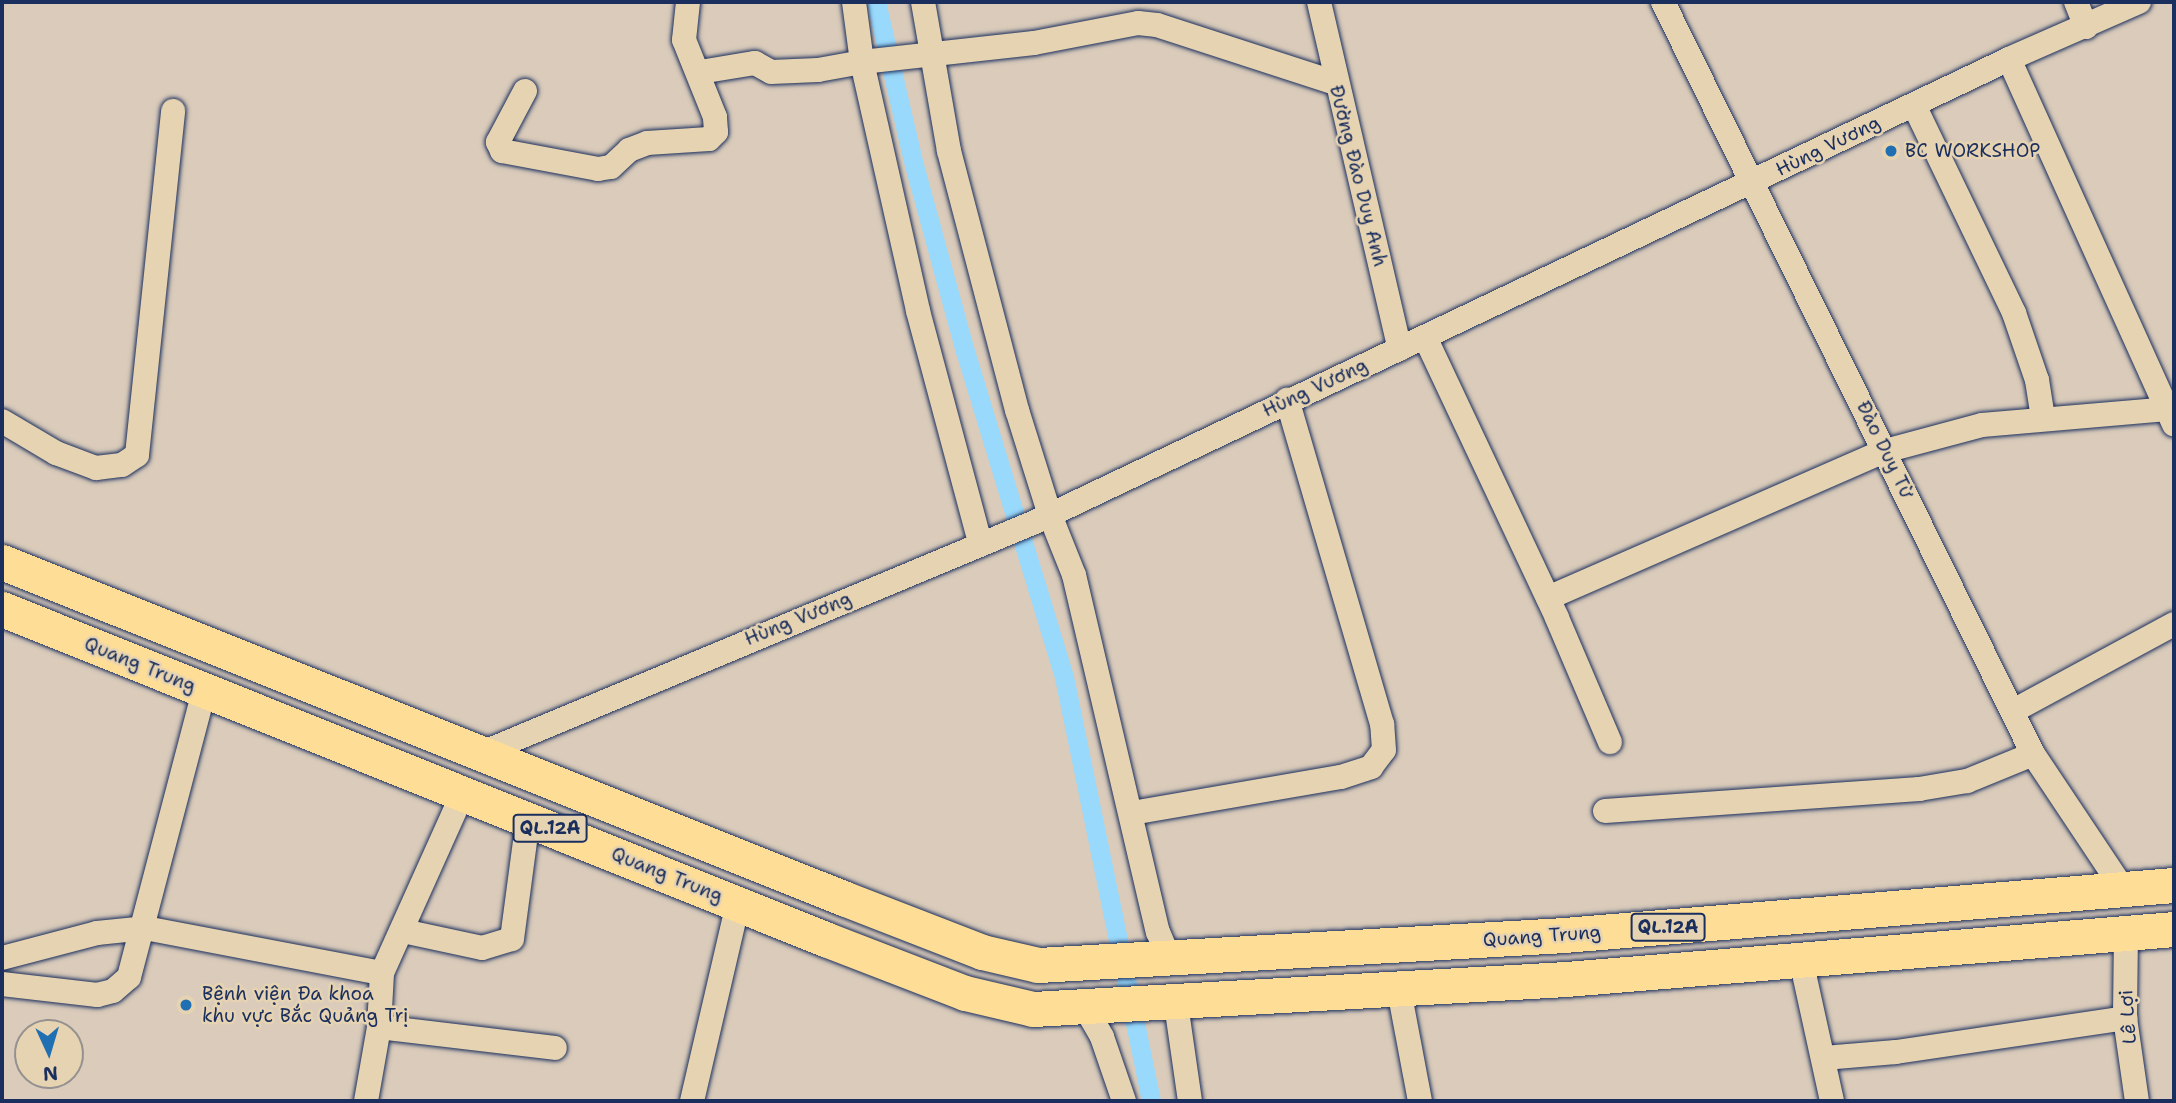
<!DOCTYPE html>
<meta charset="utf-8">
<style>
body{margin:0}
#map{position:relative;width:2176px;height:1103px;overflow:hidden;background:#dacbba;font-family:"Shantell Sans",sans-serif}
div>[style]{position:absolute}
.canal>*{height:19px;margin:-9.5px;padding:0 9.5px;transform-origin:9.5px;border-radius:9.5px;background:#99d9fb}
.roads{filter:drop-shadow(0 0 2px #1b2f5e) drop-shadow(0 0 2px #1b2f5e)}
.minor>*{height:24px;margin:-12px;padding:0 12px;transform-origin:12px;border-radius:12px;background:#e6d3b1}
.highway>*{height:35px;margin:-17.5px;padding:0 17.5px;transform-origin:17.5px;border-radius:17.5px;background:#fedd96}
.dots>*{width:19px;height:19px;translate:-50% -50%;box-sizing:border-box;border:4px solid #e6d3b1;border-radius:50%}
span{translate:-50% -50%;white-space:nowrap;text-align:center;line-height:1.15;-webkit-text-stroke:5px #e6d3b1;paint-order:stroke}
.shield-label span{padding:2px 5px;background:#e6d3b1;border:2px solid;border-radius:5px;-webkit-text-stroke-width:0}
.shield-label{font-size:18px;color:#1b2f5e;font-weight:700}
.street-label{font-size:19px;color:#1b2f5e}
.poi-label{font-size:19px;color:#1b2f5e}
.left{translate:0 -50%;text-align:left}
.frame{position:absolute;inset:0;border:4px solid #1b2f5e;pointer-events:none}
.north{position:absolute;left:14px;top:1019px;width:70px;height:70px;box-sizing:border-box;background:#e6d3b1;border:2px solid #959190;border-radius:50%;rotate:176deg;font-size:19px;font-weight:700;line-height:28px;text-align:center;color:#1b2f5e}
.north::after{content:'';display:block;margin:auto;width:24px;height:32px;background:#1f6fb2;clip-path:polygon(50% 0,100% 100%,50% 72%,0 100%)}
</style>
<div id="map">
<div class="canal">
<i style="left:876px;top:2px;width:167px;rotate:76.9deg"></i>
<i style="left:914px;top:165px;width:193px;rotate:74.7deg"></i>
<i style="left:965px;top:351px;width:341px;rotate:73.1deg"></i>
<i style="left:1064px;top:677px;width:433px;rotate:78.4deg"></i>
</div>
<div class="roads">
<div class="minor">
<i style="left:854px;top:2px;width:61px;rotate:82.4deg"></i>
<i style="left:862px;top:62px;width:173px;rotate:-6.3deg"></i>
<i style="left:1034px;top:43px;width:106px;rotate:-10.9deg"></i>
<i style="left:1138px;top:23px;width:19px;rotate:6deg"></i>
<i style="left:1157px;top:25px;width:187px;rotate:18deg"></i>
<i style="left:923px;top:2px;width:151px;rotate:80.1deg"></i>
<i style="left:949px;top:151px;width:268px;rotate:75.3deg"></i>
<i style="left:1017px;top:410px;width:110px;rotate:72.6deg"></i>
<i style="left:1050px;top:515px;width:65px;rotate:68.2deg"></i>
<i style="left:1074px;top:575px;width:367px;rotate:76.8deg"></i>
<i style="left:1158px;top:932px;width:30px;rotate:67deg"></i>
<i style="left:1319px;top:2px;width:356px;rotate:76.9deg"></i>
<i style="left:1663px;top:2px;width:838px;rotate:63.8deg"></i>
<i style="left:2033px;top:754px;width:162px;rotate:56.3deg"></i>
<i style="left:2076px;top:2px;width:27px;rotate:68deg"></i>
<i style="left:2009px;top:59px;width:401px;rotate:65.7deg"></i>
<i style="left:700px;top:72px;width:56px;rotate:-9.3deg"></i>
<i style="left:755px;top:63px;width:18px;rotate:29deg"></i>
<i style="left:771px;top:72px;width:47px;rotate:-2.4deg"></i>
<i style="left:818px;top:70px;width:45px;rotate:-10.3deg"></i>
<i style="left:862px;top:62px;width:255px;rotate:77.3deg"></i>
<i style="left:918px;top:311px;width:240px;rotate:75deg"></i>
<i style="left:525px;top:91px;width:58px;rotate:117.9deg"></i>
<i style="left:498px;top:142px;width:10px;rotate:66deg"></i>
<i style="left:502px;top:151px;width:98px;rotate:10.6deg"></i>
<i style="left:598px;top:169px;width:13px;rotate:-9deg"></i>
<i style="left:611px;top:167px;width:25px;rotate:-43deg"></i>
<i style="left:629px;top:150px;width:19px;rotate:-21deg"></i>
<i style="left:647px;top:143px;width:62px;rotate:-3.7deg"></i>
<i style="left:709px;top:139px;width:10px;rotate:-45deg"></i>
<i style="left:716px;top:132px;width:15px;rotate:-94deg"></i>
<i style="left:715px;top:117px;width:83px;rotate:-111.9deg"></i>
<i style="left:684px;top:40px;width:38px;rotate:-84deg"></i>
<i style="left:1914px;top:105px;width:231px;rotate:64.3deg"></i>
<i style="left:2014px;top:313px;width:71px;rotate:71.1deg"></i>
<i style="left:2037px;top:380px;width:38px;rotate:81deg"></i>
<i style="left:1425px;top:337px;width:310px;rotate:64.8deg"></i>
<i style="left:1557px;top:618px;width:135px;rotate:66.9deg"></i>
<i style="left:2px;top:421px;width:63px;rotate:30.7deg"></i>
<i style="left:56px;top:453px;width:43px;rotate:20.6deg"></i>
<i style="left:96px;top:468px;width:26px;rotate:-7deg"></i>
<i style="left:122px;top:465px;width:18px;rotate:-34deg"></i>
<i style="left:137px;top:455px;width:346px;rotate:-84deg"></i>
<i style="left:1548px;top:598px;width:368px;rotate:-23.6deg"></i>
<i style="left:1885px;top:451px;width:100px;rotate:-15deg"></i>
<i style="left:1982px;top:425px;width:186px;rotate:-4.9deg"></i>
<i style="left:2013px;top:711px;width:183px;rotate:-28.4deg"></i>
<i style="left:482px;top:753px;width:599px;rotate:-22.67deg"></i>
<i style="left:1035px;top:522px;width:1078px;rotate:-25.42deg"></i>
<i style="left:2009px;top:59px;width:142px;rotate:-23.7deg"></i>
<i style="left:1605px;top:811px;width:315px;rotate:-4deg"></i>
<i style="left:1919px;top:789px;width:49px;rotate:-9.5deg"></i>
<i style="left:1967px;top:781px;width:71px;rotate:-22.2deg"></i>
<i style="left:1132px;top:813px;width:212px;rotate:-9.8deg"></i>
<i style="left:1341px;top:777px;width:32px;rotate:-18deg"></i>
<i style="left:1371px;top:767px;width:21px;rotate:-53deg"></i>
<i style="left:1384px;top:750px;width:26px;rotate:-94deg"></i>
<i style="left:1382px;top:724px;width:338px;rotate:-106.3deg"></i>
<i style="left:403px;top:931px;width:81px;rotate:12.1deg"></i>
<i style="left:482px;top:948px;width:31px;rotate:-17deg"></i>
<i style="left:512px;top:939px;width:121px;rotate:-82.4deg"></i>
<i style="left:2126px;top:933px;width:85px;rotate:90.7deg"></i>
<i style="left:2125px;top:1018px;width:84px;rotate:81.8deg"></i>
<i style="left:2px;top:958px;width:98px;rotate:-14.7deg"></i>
<i style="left:97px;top:933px;width:48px;rotate:-5.9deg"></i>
<i style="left:145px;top:928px;width:241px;rotate:10.8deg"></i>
<i style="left:1801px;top:960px;width:144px;rotate:77.6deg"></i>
<i style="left:2px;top:984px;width:96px;rotate:6.6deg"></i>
<i style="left:97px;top:995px;width:16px;rotate:-14deg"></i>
<i style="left:113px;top:991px;width:21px;rotate:-41deg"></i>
<i style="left:129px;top:977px;width:296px;rotate:-75.3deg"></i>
<i style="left:1399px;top:990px;width:113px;rotate:79.3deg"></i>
<i style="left:1176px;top:1004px;width:98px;rotate:81.8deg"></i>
<i style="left:1086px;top:1009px;width:32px;rotate:60deg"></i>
<i style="left:1102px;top:1037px;width:68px;rotate:71deg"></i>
<i style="left:379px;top:1027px;width:177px;rotate:6.8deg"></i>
<i style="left:1824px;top:1058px;width:72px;rotate:-4.8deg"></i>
<i style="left:1896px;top:1052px;width:232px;rotate:-8.4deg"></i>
<i style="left:366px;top:1101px;width:75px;rotate:-80deg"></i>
<i style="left:379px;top:1027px;width:54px;rotate:-86.8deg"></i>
<i style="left:382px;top:973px;width:197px;rotate:-65.8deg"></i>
<i style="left:692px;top:1101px;width:202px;rotate:-76.9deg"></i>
</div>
<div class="highway">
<i style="left:2px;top:562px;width:906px;rotate:21.78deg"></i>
<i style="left:843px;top:898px;width:149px;rotate:21.2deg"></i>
<i style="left:982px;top:952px;width:57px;rotate:13.1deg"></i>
<i style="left:1038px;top:965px;width:527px;rotate:-3.26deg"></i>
<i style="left:1564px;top:935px;width:612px;rotate:-4.69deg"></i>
<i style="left:2px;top:609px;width:887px;rotate:21.85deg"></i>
<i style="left:825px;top:939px;width:150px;rotate:21.1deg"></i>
<i style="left:965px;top:993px;width:70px;rotate:13.2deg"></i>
<i style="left:1033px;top:1009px;width:534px;rotate:-3.22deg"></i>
<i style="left:1566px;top:979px;width:610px;rotate:-4.7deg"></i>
</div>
</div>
<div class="dots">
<i style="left:1891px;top:151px;background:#1f6fb2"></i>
<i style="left:186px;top:1005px;background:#1f6fb2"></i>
</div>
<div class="shield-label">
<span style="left:550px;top:828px">QL.12A</span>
<span style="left:1668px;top:927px">QL.12A</span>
</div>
<div class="street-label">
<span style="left:1828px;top:146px;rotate:-26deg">Hùng Vương</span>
<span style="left:1358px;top:176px;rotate:76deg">Đường Đào Duy Anh</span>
<span style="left:1315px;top:388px;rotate:-25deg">Hùng Vương</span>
<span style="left:1885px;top:450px;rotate:64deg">Đào Duy Từ</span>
<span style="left:798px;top:619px;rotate:-22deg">Hùng Vương</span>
<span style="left:140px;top:665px;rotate:22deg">Quang Trung</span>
<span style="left:667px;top:875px;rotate:22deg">Quang Trung</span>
<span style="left:1542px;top:936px;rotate:-4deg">Quang Trung</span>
<span style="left:2128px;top:1017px;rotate:-94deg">Lê Lợi</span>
</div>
<div class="poi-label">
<span class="left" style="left:1905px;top:151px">BC WORKSHOP</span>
<span class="left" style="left:202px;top:1005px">Bệnh viện Đa khoa<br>khu vực Bắc Quảng Trị</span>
</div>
<div class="frame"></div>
<div class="north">N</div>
</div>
